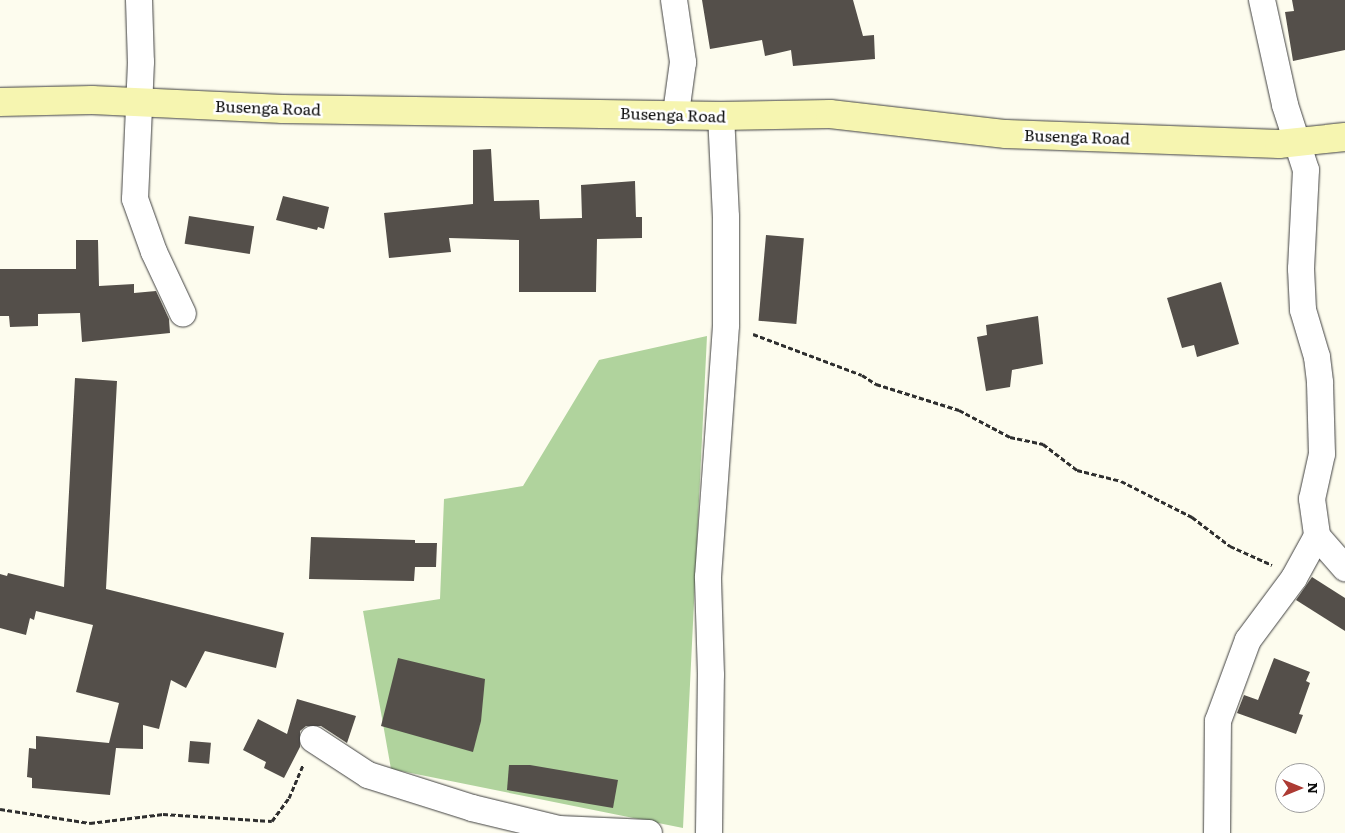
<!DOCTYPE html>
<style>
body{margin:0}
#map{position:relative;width:1345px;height:833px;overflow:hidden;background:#fdfcee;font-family:Literata,serif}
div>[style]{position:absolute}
.forest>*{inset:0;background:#b0d39d}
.building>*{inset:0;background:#544f4a;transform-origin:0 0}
.path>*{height:3px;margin-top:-1.5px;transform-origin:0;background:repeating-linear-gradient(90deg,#2f2f2f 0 5px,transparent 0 7.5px)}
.roads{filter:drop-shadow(0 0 1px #404040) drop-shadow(0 0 1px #404040)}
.street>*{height:26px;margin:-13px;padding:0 13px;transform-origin:13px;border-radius:13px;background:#fff}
.secondary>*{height:28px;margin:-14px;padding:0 14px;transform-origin:14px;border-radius:14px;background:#f6f5b0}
span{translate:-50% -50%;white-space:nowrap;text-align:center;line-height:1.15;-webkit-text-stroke:5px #fff;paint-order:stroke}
.street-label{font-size:16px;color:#0d0d0d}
.north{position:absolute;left:1275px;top:763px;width:50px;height:50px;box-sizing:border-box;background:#fff;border:1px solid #9e9e9e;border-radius:50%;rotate:90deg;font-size:14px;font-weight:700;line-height:20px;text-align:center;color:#0d0d0d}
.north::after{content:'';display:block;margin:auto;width:18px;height:22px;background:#ad3b34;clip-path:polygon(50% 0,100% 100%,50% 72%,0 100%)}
</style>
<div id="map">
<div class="forest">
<i style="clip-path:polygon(707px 336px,683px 828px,391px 769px,363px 611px,440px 599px,444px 499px,523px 486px,599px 360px)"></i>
</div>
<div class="building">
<i style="clip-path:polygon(702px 0,853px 0,863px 36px,874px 35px,875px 59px,793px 66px,791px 50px,765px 56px,762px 40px,710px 49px)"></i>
<i style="clip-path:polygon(1292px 0,1345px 0,1345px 50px,1293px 61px,1285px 12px,1294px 11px)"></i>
<i style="clip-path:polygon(491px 149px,494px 201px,539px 200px,540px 219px,582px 218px,581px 185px,635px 181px,636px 217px,642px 217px,642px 238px,597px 239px,596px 292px,519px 292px,519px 240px,449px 238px,451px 252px,389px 258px,384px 213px,473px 204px,473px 150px)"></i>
<i style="clip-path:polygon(283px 196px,329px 207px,324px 229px,318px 227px,317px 230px,276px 220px)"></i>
<i style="left:189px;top:216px;width:66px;height:28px;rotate:9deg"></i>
<i style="left:766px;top:235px;width:38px;height:86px;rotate:5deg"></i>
<i style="clip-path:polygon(76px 240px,98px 240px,99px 286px,134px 284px,134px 293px,156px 291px,169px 319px,170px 333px,82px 342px,80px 313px,38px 314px,38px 326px,10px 327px,9px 316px,0 316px,0 269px,76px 269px)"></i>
<i style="clip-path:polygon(1221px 282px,1239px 344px,1197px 357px,1194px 345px,1182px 348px,1167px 298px)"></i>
<i style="clip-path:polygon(1038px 316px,1043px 364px,1012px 370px,1010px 387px,986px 391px,977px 337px,987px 335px,986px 325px)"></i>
<i style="clip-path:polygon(75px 378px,117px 381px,106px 589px,284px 633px,276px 668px,205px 651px,186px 688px,171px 680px,159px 729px,143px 725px,143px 749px,116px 748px,110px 795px,32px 788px,32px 778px,27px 777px,29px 748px,36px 749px,36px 736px,109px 743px,119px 703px,76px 692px,93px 625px,36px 611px,34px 620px,30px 618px,26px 635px,0 628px,0 574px,7px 576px,8px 573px,64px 587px)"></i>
<i style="clip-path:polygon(311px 537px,415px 540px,415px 543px,437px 543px,436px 567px,415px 567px,414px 581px,309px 579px)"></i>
<i style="clip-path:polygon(1312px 577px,1345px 598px,1345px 631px,1296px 600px)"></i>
<i style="clip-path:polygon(398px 658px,485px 679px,481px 721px,473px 752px,381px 726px)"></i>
<i style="clip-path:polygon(1274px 658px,1310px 672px,1306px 681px,1310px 683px,1299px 714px,1303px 715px,1296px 734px,1237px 713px,1244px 695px,1258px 700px)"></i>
<i style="clip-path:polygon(297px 699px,356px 716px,347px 743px,321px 726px,306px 726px,300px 731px,300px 747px,284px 778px,264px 768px,266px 762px,243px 750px,258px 719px,287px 734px)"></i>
<i style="left:190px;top:741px;width:21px;height:21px;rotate:5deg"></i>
<i style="clip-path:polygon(509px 765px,530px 765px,618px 780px,613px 808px,507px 790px)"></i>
</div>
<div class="path">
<i style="left:753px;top:334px;width:116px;rotate:20.6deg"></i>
<i style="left:862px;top:375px;width:17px;rotate:33deg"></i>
<i style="left:876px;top:384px;width:87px;rotate:17.4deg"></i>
<i style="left:959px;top:410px;width:58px;rotate:27.9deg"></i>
<i style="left:1010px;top:437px;width:34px;rotate:12deg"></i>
<i style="left:1043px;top:444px;width:43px;rotate:37.4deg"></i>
<i style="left:1077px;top:470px;width:45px;rotate:14deg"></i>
<i style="left:1121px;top:481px;width:80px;rotate:26.9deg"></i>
<i style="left:1192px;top:517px;width:48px;rotate:37.3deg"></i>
<i style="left:1230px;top:546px;width:46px;rotate:24.3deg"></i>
<i style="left:0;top:809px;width:91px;rotate:8.8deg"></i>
<i style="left:90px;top:823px;width:74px;rotate:-7deg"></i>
<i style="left:163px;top:814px;width:109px;rotate:3.7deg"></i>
<i style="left:272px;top:821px;width:29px;rotate:-54deg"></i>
<i style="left:289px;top:798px;width:36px;rotate:-67deg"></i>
</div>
<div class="roads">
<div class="street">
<i style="left:139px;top:0;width:62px;rotate:88.2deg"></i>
<i style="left:141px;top:62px;width:137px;rotate:92.5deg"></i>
<i style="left:135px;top:199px;width:56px;rotate:70.3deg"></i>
<i style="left:154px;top:252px;width:68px;rotate:64.9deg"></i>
<i style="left:674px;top:0;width:63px;rotate:81.7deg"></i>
<i style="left:683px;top:62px;width:51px;rotate:97.8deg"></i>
<i style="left:1262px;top:0;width:107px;rotate:77.6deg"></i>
<i style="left:1285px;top:105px;width:68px;rotate:72.1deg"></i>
<i style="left:1306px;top:170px;width:99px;rotate:92.9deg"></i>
<i style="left:1301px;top:269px;width:41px;rotate:87.2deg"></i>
<i style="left:1303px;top:310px;width:49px;rotate:73.4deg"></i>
<i style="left:1317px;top:357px;width:26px;rotate:83deg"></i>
<i style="left:1320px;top:383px;width:71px;rotate:88.4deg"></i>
<i style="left:1322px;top:454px;width:46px;rotate:102.5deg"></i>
<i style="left:1312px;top:499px;width:37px;rotate:82deg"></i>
<i style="left:1317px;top:536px;width:43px;rotate:48.8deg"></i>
<i style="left:313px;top:739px;width:66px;rotate:33.2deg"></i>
<i style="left:368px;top:775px;width:109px;rotate:17.6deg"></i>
<i style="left:472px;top:808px;width:89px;rotate:13.6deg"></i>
<i style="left:559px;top:829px;width:90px;rotate:2.5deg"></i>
<i style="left:709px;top:833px;width:158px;rotate:-89.3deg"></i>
<i style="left:711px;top:675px;width:98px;rotate:-91.8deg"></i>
<i style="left:708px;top:577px;width:253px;rotate:-85.9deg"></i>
<i style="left:726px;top:325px;width:108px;rotate:-90deg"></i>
<i style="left:726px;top:217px;width:101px;rotate:-92.8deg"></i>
<i style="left:1217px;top:833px;width:112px;rotate:-89.5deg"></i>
<i style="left:1218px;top:721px;width:86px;rotate:-69.7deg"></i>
<i style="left:1248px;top:640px;width:77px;rotate:-53.4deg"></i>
<i style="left:1294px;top:578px;width:48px;rotate:-61.3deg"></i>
</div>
<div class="secondary">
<i style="left:0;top:102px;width:92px;rotate:-1.2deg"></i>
<i style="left:92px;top:100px;width:191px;rotate:2.7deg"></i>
<i style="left:283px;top:109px;width:438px;rotate:0.9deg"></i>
<i style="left:721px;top:116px;width:109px;rotate:-1.1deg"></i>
<i style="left:830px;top:114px;width:177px;rotate:6.5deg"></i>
<i style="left:1006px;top:134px;width:273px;rotate:2.1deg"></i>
<i style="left:1279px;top:144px;width:66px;rotate:-6.1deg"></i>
</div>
</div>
<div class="street-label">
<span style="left:268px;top:107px;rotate:2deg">Busenga Road</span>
<span style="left:673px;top:114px;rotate:2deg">Busenga Road</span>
<span style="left:1077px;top:136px;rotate:2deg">Busenga Road</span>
</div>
<div class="north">N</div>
</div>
